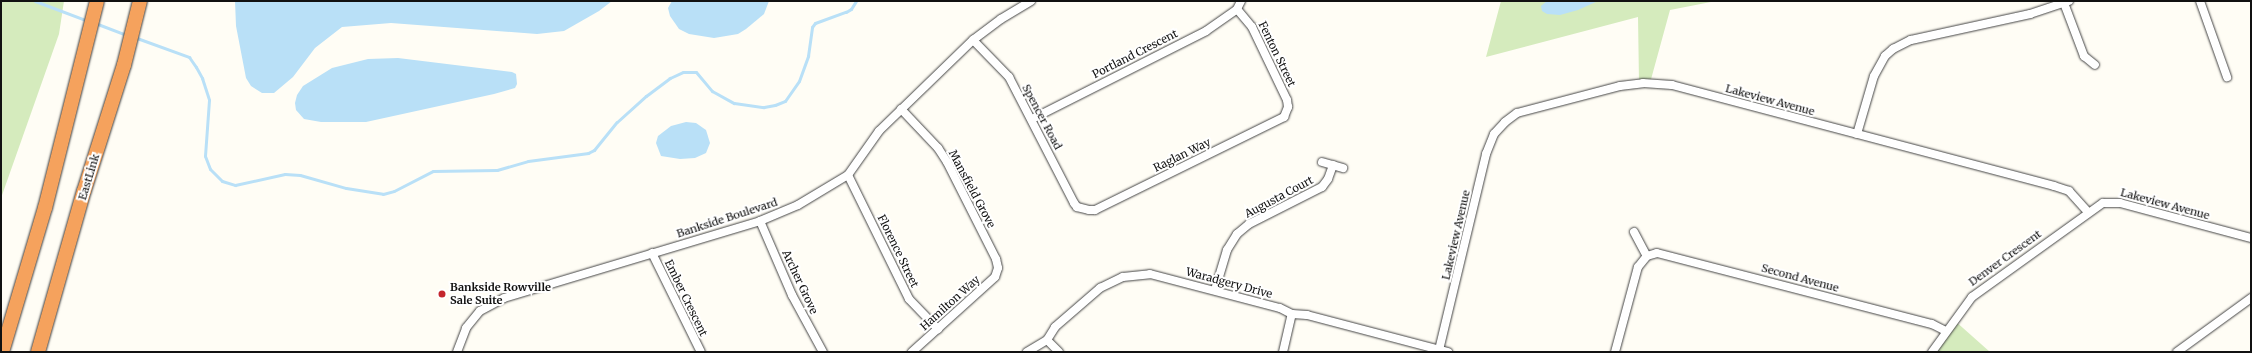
<!DOCTYPE html>
<style>
body{margin:0}
#map{position:relative;width:2252px;height:353px;overflow:hidden;background:#fffdf5;font-family:Merriweather,serif}
div>[style]{position:absolute}
.green>*{inset:0;background:#d5ebbd}
.water>*{inset:0;background:#b9e0f7}
.stream>*{height:3px;margin:-1.5px;padding:0 1.5px;transform-origin:1.5px;border-radius:1.5px;background:#b9e0f7}
.roads{filter:drop-shadow(0 0 1px #444) drop-shadow(0 0 1px #444)}
.minor>*{height:8px;margin:-4px;padding:0 4px;transform-origin:4px;border-radius:4px;background:#fff}
.motorway>*{height:14px;margin:-7px;padding:0 7px;transform-origin:7px;border-radius:7px;background:#f5a25d}
.dots>*{width:11px;height:11px;translate:-50% -50%;box-sizing:border-box;border:2px solid #fff;border-radius:50%}
span{translate:-50% -50%;white-space:nowrap;text-align:center;line-height:1.15;-webkit-text-stroke:4px #fff;paint-order:stroke}
.street-label{font-size:11px;color:#111}
.poi-label{font-size:11px;color:#111;font-weight:700}
.left{translate:0 -50%;text-align:left}
.frame{position:absolute;inset:0;border:2px solid #111;pointer-events:none}
</style>
<div id="map">
<div class="green">
<i style="clip-path:polygon(1px 1px,64px 1px,59px 34px,1px 198px)"></i>
<i style="clip-path:polygon(1501px 1px,1716px 1px,1670px 10px,1650px 83px,1639px 83px,1638px 17px,1486px 57px)"></i>
<i style="clip-path:polygon(1954px 320px,1990px 352px,1932px 352px)"></i>
</div>
<div class="water">
<i style="clip-path:polygon(235px 1px,612px 1px,599px 11px,564px 31px,537px 34px,391px 23px,342px 27px,315px 48px,293px 77px,274px 93px,262px 93px,251px 86px,246px 78px,236px 26px)"></i>
<i style="clip-path:polygon(672px 1px,769px 1px,764px 14px,746px 29px,738px 34px,714px 38px,689px 34px,679px 29px,670px 16px,668px 8px)"></i>
<i style="clip-path:polygon(1547px 1px,1598px 1px,1578px 10px,1560px 15px,1547px 14px,1542px 11px,1541px 6px)"></i>
<i style="clip-path:polygon(398px 58px,512px 72px,516px 74px,517px 84px,515px 88px,494px 94px,366px 122px,321px 122px,304px 119px,296px 110px,295px 103px,297px 95px,303px 86px,332px 68px,368px 59px)"></i>
<i style="clip-path:polygon(686px 122px,696px 123px,706px 130px,710px 143px,706px 153px,695px 158px,680px 159px,661px 156px,656px 143px,658px 136px,671px 126px)"></i>
</div>
<div class="stream">
<i style="left:35px;top:1px;width:57px;rotate:20.7deg"></i>
<i style="left:95px;top:23px;width:34px;rotate:21deg"></i>
<i style="left:134px;top:37px;width:59px;rotate:20deg"></i>
<i style="left:189px;top:57px;width:12px;rotate:55deg"></i>
<i style="left:196px;top:67px;width:13px;rotate:61deg"></i>
<i style="left:202px;top:78px;width:23px;rotate:72deg"></i>
<i style="left:209px;top:100px;width:56px;rotate:94.1deg"></i>
<i style="left:205px;top:156px;width:14px;rotate:69deg"></i>
<i style="left:210px;top:169px;width:17px;rotate:45deg"></i>
<i style="left:222px;top:181px;width:14px;rotate:17deg"></i>
<i style="left:235px;top:185px;width:51px;rotate:-12.4deg"></i>
<i style="left:285px;top:174px;width:15px;rotate:4deg"></i>
<i style="left:300px;top:175px;width:48px;rotate:15.8deg"></i>
<i style="left:346px;top:188px;width:37px;rotate:9deg"></i>
<i style="left:383px;top:194px;width:11px;rotate:-15deg"></i>
<i style="left:394px;top:191px;width:44px;rotate:-27.1deg"></i>
<i style="left:433px;top:171px;width:64px;rotate:-0.9deg"></i>
<i style="left:497px;top:170px;width:32px;rotate:-16deg"></i>
<i style="left:528px;top:161px;width:61px;rotate:-7.6deg"></i>
<i style="left:588px;top:153px;width:7px;rotate:-27deg"></i>
<i style="left:594px;top:150px;width:36px;rotate:-51deg"></i>
<i style="left:617px;top:122px;width:39px;rotate:-42deg"></i>
<i style="left:646px;top:96px;width:30px;rotate:-37deg"></i>
<i style="left:670px;top:78px;width:14px;rotate:-25deg"></i>
<i style="left:683px;top:72px;width:13px"></i>
<i style="left:696px;top:72px;width:25px;rotate:50deg"></i>
<i style="left:712px;top:91px;width:25px;rotate:29deg"></i>
<i style="left:734px;top:103px;width:30px;rotate:8deg"></i>
<i style="left:764px;top:107px;width:11px;rotate:-10deg"></i>
<i style="left:775px;top:105px;width:11px;rotate:-22deg"></i>
<i style="left:785px;top:101px;width:24px;rotate:-55deg"></i>
<i style="left:799px;top:81px;width:27px;rotate:-70deg"></i>
<i style="left:808px;top:56px;width:29px;rotate:-82deg"></i>
<i style="left:812px;top:27px;width:5px;rotate:-53deg"></i>
<i style="left:815px;top:23px;width:33px;rotate:-20deg"></i>
<i style="left:846px;top:12px;width:6px;rotate:-31deg"></i>
<i style="left:851px;top:9px;width:9px;rotate:-58deg"></i>
</div>
<div class="roads">
<div class="minor">
<i style="left:2200px;top:1px;width:81px;rotate:70.4deg"></i>
<i style="left:2064px;top:3px;width:57px;rotate:69.3deg"></i>
<i style="left:2084px;top:56px;width:14px;rotate:39deg"></i>
<i style="left:973px;top:40px;width:52px;rotate:45.8deg"></i>
<i style="left:1009px;top:77px;width:142px;rotate:62.7deg"></i>
<i style="left:1074px;top:203px;width:5px;rotate:53deg"></i>
<i style="left:1077px;top:207px;width:12px;rotate:14deg"></i>
<i style="left:1089px;top:210px;width:6px"></i>
<i style="left:1095px;top:210px;width:211px;rotate:-26.2deg"></i>
<i style="left:1284px;top:117px;width:11px;rotate:-68deg"></i>
<i style="left:1288px;top:107px;width:7px;rotate:-98deg"></i>
<i style="left:1287px;top:100px;width:81px;rotate:-115.6deg"></i>
<i style="left:1252px;top:27px;width:23px;rotate:-130deg"></i>
<i style="left:901px;top:109px;width:54px;rotate:46.5deg"></i>
<i style="left:938px;top:148px;width:17px;rotate:57deg"></i>
<i style="left:947px;top:162px;width:109px;rotate:63.2deg"></i>
<i style="left:996px;top:259px;width:9px;rotate:77deg"></i>
<i style="left:998px;top:268px;width:9px;rotate:108deg"></i>
<i style="left:995px;top:277px;width:112px;rotate:137.9deg"></i>
<i style="left:1032px;top:119px;width:195px;rotate:-26.8deg"></i>
<i style="left:1206px;top:31px;width:38px;rotate:-35deg"></i>
<i style="left:1237px;top:9px;width:9px;rotate:-63deg"></i>
<i style="left:1857px;top:134px;width:60px;rotate:-73.7deg"></i>
<i style="left:1874px;top:76px;width:23px;rotate:-61deg"></i>
<i style="left:1885px;top:56px;width:11px;rotate:-41deg"></i>
<i style="left:1893px;top:49px;width:20px;rotate:-27deg"></i>
<i style="left:1911px;top:40px;width:122px;rotate:-12.3deg"></i>
<i style="left:2030px;top:14px;width:41px;rotate:-18.4deg"></i>
<i style="left:1322px;top:162px;width:22px;rotate:16deg"></i>
<i style="left:848px;top:175px;width:138px;rotate:63.8deg"></i>
<i style="left:909px;top:299px;width:42px;rotate:46deg"></i>
<i style="left:760px;top:221px;width:81px;rotate:66.6deg"></i>
<i style="left:792px;top:295px;width:65px;rotate:61.5deg"></i>
<i style="left:1634px;top:232px;width:27px;rotate:62deg"></i>
<i style="left:652px;top:253px;width:110px;rotate:63.7deg"></i>
<i style="left:1215px;top:290px;width:42px;rotate:-73.3deg"></i>
<i style="left:1227px;top:250px;width:19px;rotate:-58deg"></i>
<i style="left:1237px;top:234px;width:16px;rotate:-40deg"></i>
<i style="left:1249px;top:224px;width:82px;rotate:-26.9deg"></i>
<i style="left:1322px;top:187px;width:10px;rotate:-53deg"></i>
<i style="left:1328px;top:179px;width:15px;rotate:-70deg"></i>
<i style="left:1047px;top:340px;width:17px;rotate:45deg"></i>
<i style="left:1439px;top:350px;width:202px;rotate:-76.5deg"></i>
<i style="left:1486px;top:154px;width:22px;rotate:-68deg"></i>
<i style="left:1494px;top:134px;width:16px;rotate:-47deg"></i>
<i style="left:1505px;top:122px;width:15px;rotate:-37deg"></i>
<i style="left:1517px;top:113px;width:106px;rotate:-14.7deg"></i>
<i style="left:1620px;top:86px;width:23px;rotate:-7deg"></i>
<i style="left:1643px;top:83px;width:29px;rotate:4deg"></i>
<i style="left:1672px;top:85px;width:395px;rotate:14.8deg"></i>
<i style="left:2054px;top:186px;width:16px;rotate:18deg"></i>
<i style="left:2069px;top:191px;width:28px;rotate:48deg"></i>
<i style="left:457px;top:352px;width:26px;rotate:-69deg"></i>
<i style="left:466px;top:328px;width:22px;rotate:-51deg"></i>
<i style="left:480px;top:311px;width:27px;rotate:-28deg"></i>
<i style="left:504px;top:298px;width:267px;rotate:-16.7deg"></i>
<i style="left:760px;top:221px;width:41px;rotate:-22.8deg"></i>
<i style="left:798px;top:205px;width:58px;rotate:-31deg"></i>
<i style="left:848px;top:175px;width:54px;rotate:-54.8deg"></i>
<i style="left:879px;top:131px;width:131px;rotate:-44.1deg"></i>
<i style="left:973px;top:40px;width:35px;rotate:-37deg"></i>
<i style="left:1001px;top:19px;width:35px;rotate:-31deg"></i>
<i style="left:1027px;top:352px;width:23px;rotate:-31deg"></i>
<i style="left:1047px;top:340px;width:15px;rotate:-58deg"></i>
<i style="left:1055px;top:327px;width:60px;rotate:-40.9deg"></i>
<i style="left:1100px;top:288px;width:25px;rotate:-26deg"></i>
<i style="left:1123px;top:277px;width:27px;rotate:-6deg"></i>
<i style="left:1150px;top:274px;width:134px;rotate:14.7deg"></i>
<i style="left:1280px;top:308px;width:13px;rotate:27deg"></i>
<i style="left:1292px;top:314px;width:15px;rotate:4deg"></i>
<i style="left:1307px;top:315px;width:146px;rotate:14.7deg"></i>
<i style="left:1283px;top:352px;width:39px;rotate:-77deg"></i>
<i style="left:1615px;top:352px;width:88px;rotate:-74.9deg"></i>
<i style="left:1638px;top:267px;width:14px;rotate:-51deg"></i>
<i style="left:1647px;top:256px;width:10px;rotate:-17deg"></i>
<i style="left:1657px;top:253px;width:284px;rotate:14.5deg"></i>
<i style="left:1932px;top:324px;width:16px;rotate:27deg"></i>
<i style="left:1932px;top:352px;width:68px;rotate:-54deg"></i>
<i style="left:1972px;top:297px;width:161px;rotate:-35.7deg"></i>
<i style="left:2103px;top:203px;width:17px"></i>
<i style="left:2120px;top:203px;width:136px;rotate:15deg"></i>
<i style="left:2177px;top:352px;width:92px;rotate:-36.1deg"></i>
</div>
<div class="motorway">
<i style="left:2px;top:352px;width:150px;rotate:-73.4deg"></i>
<i style="left:45px;top:208px;width:213px;rotate:-75.9deg"></i>
<i style="left:38px;top:352px;width:167px;rotate:-74.1deg"></i>
<i style="left:84px;top:191px;width:132px;rotate:-72.4deg"></i>
<i style="left:124px;top:65px;width:66px;rotate:-76deg"></i>
</div>
</div>
<div class="dots">
<i style="left:442px;top:294px;background:#c4262e"></i>
</div>
<div class="street-label">
<span style="left:1135px;top:54px;rotate:-27deg">Portland Crescent</span>
<span style="left:1277px;top:54px;rotate:64deg">Fenton Street</span>
<span style="left:1770px;top:100px;rotate:15deg">Lakeview Avenue</span>
<span style="left:1042px;top:117px;rotate:62deg">Spencer Road</span>
<span style="left:1182px;top:155px;rotate:-26deg">Raglan Way</span>
<span style="left:89px;top:177px;rotate:-73deg">EastLink</span>
<span style="left:972px;top:189px;rotate:62deg">Mansfield Grove</span>
<span style="left:1279px;top:197px;rotate:-28deg">Augusta Court</span>
<span style="left:2165px;top:204px;rotate:15deg">Lakeview Avenue</span>
<span style="left:727px;top:218px;rotate:-18deg">Bankside Boulevard</span>
<span style="left:1456px;top:235px;rotate:-77deg">Lakeview Avenue</span>
<span style="left:898px;top:251px;rotate:64deg">Florence Street</span>
<span style="left:2005px;top:258px;rotate:-36deg">Denver Crescent</span>
<span style="left:1800px;top:278px;rotate:15deg">Second Avenue</span>
<span style="left:800px;top:282px;rotate:65deg">Archer Grove</span>
<span style="left:1229px;top:283px;rotate:15deg">Waradgery Drive</span>
<span style="left:686px;top:298px;rotate:64deg">Ember Crescent</span>
<span style="left:950px;top:303px;rotate:-42deg">Hamilton Way</span>
</div>
<div class="poi-label">
<span class="left" style="left:450px;top:294px">Bankside Rowville<br>Sale Suite</span>
</div>
<div class="frame"></div>
</div>
